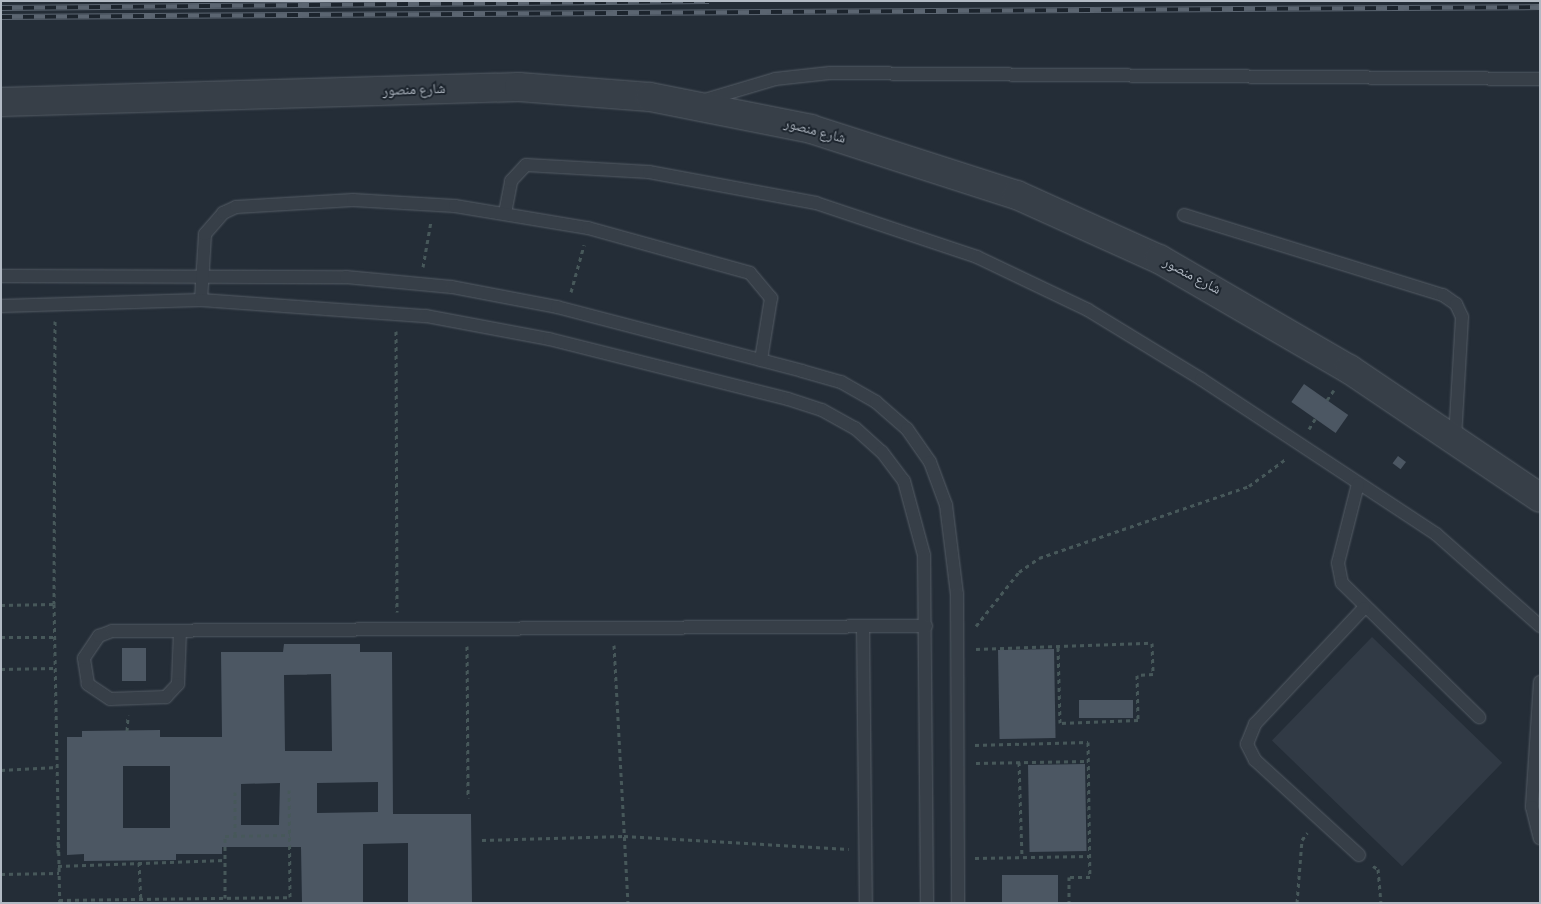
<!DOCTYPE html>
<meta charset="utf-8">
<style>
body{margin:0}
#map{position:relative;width:1541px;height:904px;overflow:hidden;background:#242d37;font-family:Signika,"Noto Naskh Arabic",sans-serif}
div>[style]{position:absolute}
.airport>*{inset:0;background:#313a45;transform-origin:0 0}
.building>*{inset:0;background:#4c5763;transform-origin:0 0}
.path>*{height:3px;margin-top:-1.5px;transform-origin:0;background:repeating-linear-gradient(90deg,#47585a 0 4px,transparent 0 8px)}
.roads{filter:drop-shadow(0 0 1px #555d66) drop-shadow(0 0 1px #555d66)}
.service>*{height:12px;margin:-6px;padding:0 6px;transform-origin:6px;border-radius:6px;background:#373f48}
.tertiary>*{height:28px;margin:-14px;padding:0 14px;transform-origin:14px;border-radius:14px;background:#373f48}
.rail>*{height:5.5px;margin-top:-2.75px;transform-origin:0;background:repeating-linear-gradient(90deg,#1c242d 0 11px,#5b6571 0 22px);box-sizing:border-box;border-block:1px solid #5b6571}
span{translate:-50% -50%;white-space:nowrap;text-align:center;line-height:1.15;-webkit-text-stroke:4px #1c242d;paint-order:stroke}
.street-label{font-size:14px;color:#b2bac4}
.frame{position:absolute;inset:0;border:2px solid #b2bac4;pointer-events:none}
</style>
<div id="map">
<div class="airport">
<i style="left:1372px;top:637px;width:181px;height:144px;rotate:44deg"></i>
</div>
<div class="building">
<i style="left:1304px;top:384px;width:54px;height:22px;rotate:35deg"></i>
<i style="left:1398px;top:456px;width:10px;height:9px;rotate:37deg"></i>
<i style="clip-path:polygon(evenodd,284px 644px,360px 644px,360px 652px,392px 652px,393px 814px,471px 814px,472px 903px,408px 903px,408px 843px,363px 844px,363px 903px,302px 903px,301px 847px,222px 847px,222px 854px,176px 854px,176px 860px,84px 861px,84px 854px,67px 855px,67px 737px,82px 737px,82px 731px,160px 730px,160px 737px,222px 737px,221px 652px,283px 652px,284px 644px,331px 674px,332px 751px,285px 751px,284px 675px,331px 674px,284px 644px,123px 766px,170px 766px,170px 828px,123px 828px,123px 766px,284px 644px,378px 782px,378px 812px,317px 813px,317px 783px,378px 782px,284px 644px,280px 783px,279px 825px,241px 825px,241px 784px,280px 783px)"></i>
<i style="left:122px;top:648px;width:24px;height:33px"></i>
<i style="left:1054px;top:649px;width:89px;height:56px;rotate:89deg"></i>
<i style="left:1079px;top:700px;width:54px;height:18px"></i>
<i style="left:1085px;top:764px;width:87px;height:57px;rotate:89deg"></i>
<i style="left:1058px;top:875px;width:28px;height:56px;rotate:90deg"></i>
</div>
<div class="path">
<i style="left:423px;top:267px;width:47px;rotate:-80.1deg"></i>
<i style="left:571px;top:292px;width:49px;rotate:-74.5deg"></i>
<i style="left:55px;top:321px;width:283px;rotate:90.2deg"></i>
<i style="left:54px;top:604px;width:299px;rotate:88.9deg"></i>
<i style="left:396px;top:331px;width:281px;rotate:89.8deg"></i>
<i style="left:1327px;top:400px;width:12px;rotate:-55deg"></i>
<i style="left:1309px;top:429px;width:12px;rotate:-59deg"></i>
<i style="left:1px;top:605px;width:53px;rotate:-1.1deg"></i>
<i style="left:976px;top:626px;width:69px;rotate:-51.5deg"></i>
<i style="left:1019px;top:572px;width:24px;rotate:-35deg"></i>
<i style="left:1039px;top:558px;width:222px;rotate:-18.9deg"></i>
<i style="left:1249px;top:486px;width:47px;rotate:-36.4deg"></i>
<i style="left:1px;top:637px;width:53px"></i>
<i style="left:614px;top:645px;width:258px;rotate:86.9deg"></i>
<i style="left:467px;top:646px;width:152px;rotate:89.6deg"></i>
<i style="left:976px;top:649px;width:176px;rotate:-2deg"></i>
<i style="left:1152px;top:643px;width:31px;rotate:88deg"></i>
<i style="left:1153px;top:674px;width:16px;rotate:176deg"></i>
<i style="left:1137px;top:675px;width:45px;rotate:88.7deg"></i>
<i style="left:1138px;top:720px;width:78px;rotate:177.8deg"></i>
<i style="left:1060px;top:723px;width:77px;rotate:-91.5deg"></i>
<i style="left:1px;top:669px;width:54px;rotate:-1.1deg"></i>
<i style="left:127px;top:731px;width:16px;rotate:-86deg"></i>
<i style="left:975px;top:745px;width:113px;rotate:-1.5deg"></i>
<i style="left:1088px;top:742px;width:135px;rotate:89.2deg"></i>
<i style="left:1090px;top:877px;width:21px;rotate:180deg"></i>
<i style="left:1069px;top:877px;width:26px;rotate:90deg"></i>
<i style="left:1019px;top:762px;width:95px;rotate:88.2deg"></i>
<i style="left:976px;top:763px;width:112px;rotate:-1deg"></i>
<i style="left:1px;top:770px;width:56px;rotate:-3.1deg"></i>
<i style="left:235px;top:792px;width:44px;rotate:90deg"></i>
<i style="left:482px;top:840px;width:142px;rotate:-1.6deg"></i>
<i style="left:624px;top:836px;width:225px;rotate:3.3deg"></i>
<i style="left:58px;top:853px;width:15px;rotate:-90deg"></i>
<i style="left:975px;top:858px;width:114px;rotate:-1deg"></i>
<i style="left:139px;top:862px;width:41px;rotate:87.2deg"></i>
<i style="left:58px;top:866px;width:167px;rotate:-2.1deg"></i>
<i style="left:1373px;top:866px;width:6px;rotate:31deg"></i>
<i style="left:1378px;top:869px;width:34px;rotate:85deg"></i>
<i style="left:1px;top:874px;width:58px;rotate:-1deg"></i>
<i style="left:225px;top:898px;width:62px;rotate:-90deg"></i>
<i style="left:225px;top:836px;width:65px;rotate:-0.9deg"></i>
<i style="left:59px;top:900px;width:231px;rotate:-0.7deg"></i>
<i style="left:290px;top:897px;width:107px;rotate:-90.5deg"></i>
<i style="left:1297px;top:903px;width:63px;rotate:-85.5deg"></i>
<i style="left:1302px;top:840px;width:9px;rotate:-54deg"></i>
</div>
<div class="roads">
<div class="service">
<i style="left:698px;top:102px;width:80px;rotate:-16.6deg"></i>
<i style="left:775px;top:79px;width:55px;rotate:-6.2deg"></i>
<i style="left:830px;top:73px;width:710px;rotate:0.48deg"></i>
<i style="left:505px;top:213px;width:33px;rotate:-79deg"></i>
<i style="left:511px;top:181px;width:22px;rotate:-47deg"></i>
<i style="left:526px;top:165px;width:123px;rotate:3.3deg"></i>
<i style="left:649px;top:172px;width:170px;rotate:10.5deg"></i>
<i style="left:816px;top:203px;width:170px;rotate:18.5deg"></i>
<i style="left:977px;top:257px;width:123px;rotate:25.5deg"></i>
<i style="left:1088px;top:310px;width:132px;rotate:31.4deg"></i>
<i style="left:1201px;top:379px;width:282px;rotate:33.4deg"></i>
<i style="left:1436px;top:534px;width:139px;rotate:41.5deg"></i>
<i style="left:1184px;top:215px;width:271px;rotate:17.2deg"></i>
<i style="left:1443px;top:295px;width:16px;rotate:35deg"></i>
<i style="left:1456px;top:304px;width:14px;rotate:65deg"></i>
<i style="left:1462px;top:317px;width:123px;rotate:93.3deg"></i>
<i style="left:1px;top:276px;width:345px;rotate:0.2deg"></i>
<i style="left:346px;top:277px;width:106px;rotate:5.4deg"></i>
<i style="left:452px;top:287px;width:107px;rotate:10.8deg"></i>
<i style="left:557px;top:307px;width:253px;rotate:14.6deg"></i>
<i style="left:802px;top:371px;width:41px;rotate:15.8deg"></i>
<i style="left:841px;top:382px;width:40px;rotate:29.7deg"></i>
<i style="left:876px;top:402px;width:41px;rotate:41.1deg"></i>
<i style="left:907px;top:429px;width:40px;rotate:55.1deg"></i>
<i style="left:930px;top:462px;width:46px;rotate:69.6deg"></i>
<i style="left:946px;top:505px;width:90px;rotate:83deg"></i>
<i style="left:957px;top:594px;width:309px;rotate:89.8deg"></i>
<i style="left:201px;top:300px;width:66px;rotate:-86.5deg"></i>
<i style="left:205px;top:234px;width:28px;rotate:-49deg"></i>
<i style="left:223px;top:213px;width:14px;rotate:-25deg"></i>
<i style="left:236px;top:207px;width:117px;rotate:-3.4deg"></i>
<i style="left:353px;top:200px;width:102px;rotate:3.4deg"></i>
<i style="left:455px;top:206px;width:135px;rotate:9.4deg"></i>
<i style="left:588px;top:228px;width:168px;rotate:15.5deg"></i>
<i style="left:750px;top:273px;width:33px;rotate:50deg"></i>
<i style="left:771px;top:298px;width:63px;rotate:99.2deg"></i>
<i style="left:1px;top:306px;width:200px;rotate:-1.7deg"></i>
<i style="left:201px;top:300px;width:226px;rotate:4.1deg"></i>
<i style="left:426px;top:316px;width:125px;rotate:10.6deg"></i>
<i style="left:549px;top:339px;width:246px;rotate:14.1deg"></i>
<i style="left:788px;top:399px;width:36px;rotate:18deg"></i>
<i style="left:822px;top:410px;width:38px;rotate:29deg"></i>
<i style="left:855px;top:428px;width:36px;rotate:42deg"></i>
<i style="left:882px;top:452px;width:36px;rotate:53deg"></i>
<i style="left:904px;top:481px;width:77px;rotate:74.9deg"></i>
<i style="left:924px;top:555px;width:348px;rotate:89.5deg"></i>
<i style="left:1358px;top:484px;width:81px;rotate:104.2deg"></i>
<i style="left:1338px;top:563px;width:20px;rotate:79deg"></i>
<i style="left:1342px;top:583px;width:192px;rotate:44.4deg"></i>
<i style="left:863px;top:627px;width:276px;rotate:89.4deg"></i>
<i style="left:180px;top:631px;width:53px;rotate:92.2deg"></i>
<i style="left:178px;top:684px;width:18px;rotate:133deg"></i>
<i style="left:166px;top:697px;width:56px;rotate:178deg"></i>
<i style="left:110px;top:699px;width:27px;rotate:-146deg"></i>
<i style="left:88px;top:684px;width:26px;rotate:-99deg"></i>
<i style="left:84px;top:658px;width:27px;rotate:-56deg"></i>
<i style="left:99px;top:636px;width:14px;rotate:-21deg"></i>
<i style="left:112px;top:631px;width:814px;rotate:-0.35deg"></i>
<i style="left:1540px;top:682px;width:125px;rotate:93.7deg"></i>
<i style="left:1532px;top:807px;width:32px;rotate:76deg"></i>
<i style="left:1359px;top:855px;width:141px;rotate:-137.6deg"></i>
<i style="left:1255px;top:760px;width:18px;rotate:-117deg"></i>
<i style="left:1247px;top:744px;width:22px;rotate:-68deg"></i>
<i style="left:1255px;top:724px;width:159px;rotate:-46.8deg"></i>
</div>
<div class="tertiary">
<i style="left:1px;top:102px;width:518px;rotate:-1.66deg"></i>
<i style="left:519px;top:87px;width:131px;rotate:4.4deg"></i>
<i style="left:650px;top:97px;width:164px;rotate:11.2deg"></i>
<i style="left:811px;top:129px;width:216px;rotate:17.8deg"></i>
<i style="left:1017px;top:195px;width:156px;rotate:24.3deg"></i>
<i style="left:1159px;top:259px;width:220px;rotate:30.1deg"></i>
<i style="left:1349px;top:369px;width:230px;rotate:34deg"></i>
</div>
</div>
<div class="rail">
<i style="left:1px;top:8px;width:708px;rotate:-0.57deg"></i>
<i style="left:1px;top:17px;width:1539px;rotate:-0.37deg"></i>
</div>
<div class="street-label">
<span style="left:414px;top:90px;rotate:-2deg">شارع منصور</span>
<span style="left:815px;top:131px;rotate:15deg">شارع منصور</span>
<span style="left:1192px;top:276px;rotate:28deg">شارع منصور</span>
</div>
<div class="frame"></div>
</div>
